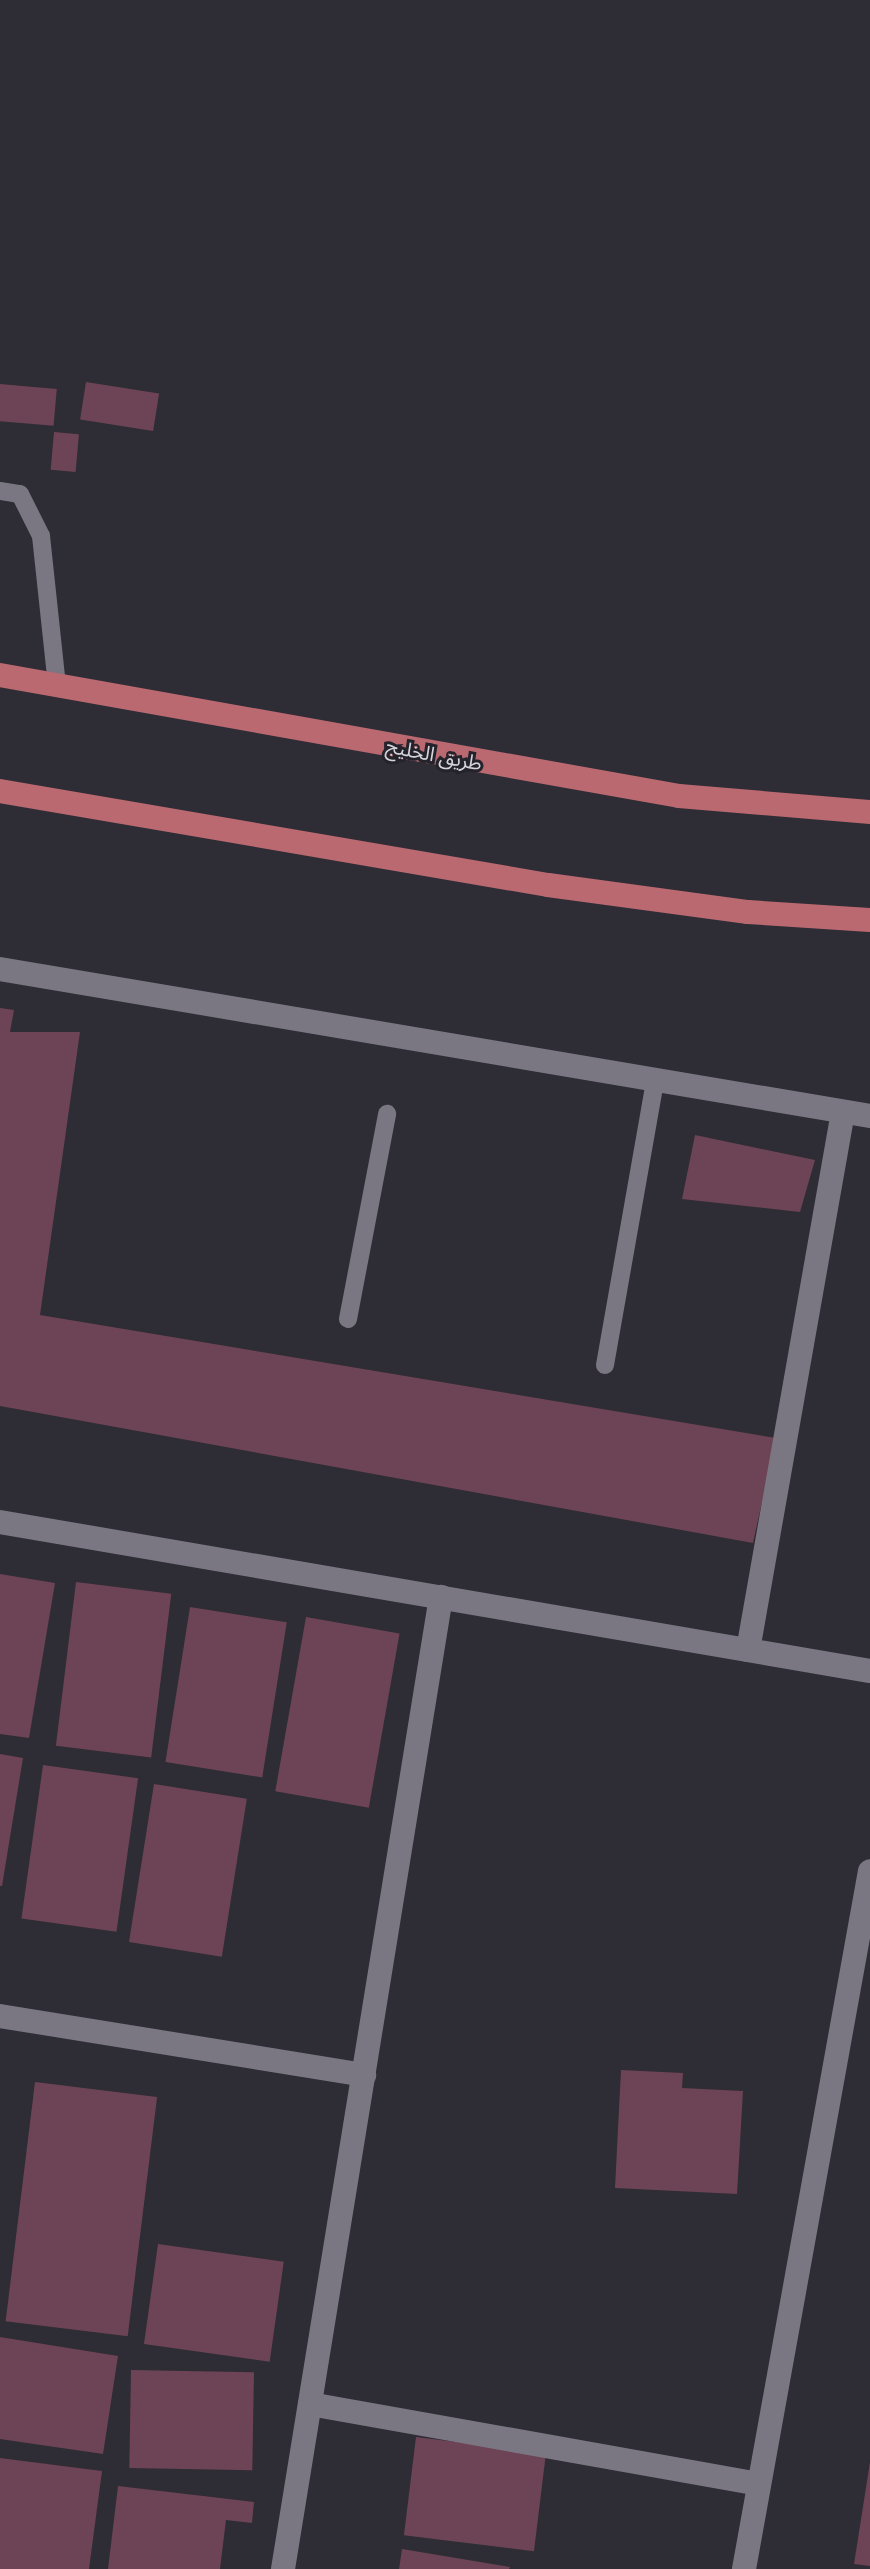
<!DOCTYPE html>
<meta charset="utf-8">
<style>
body{margin:0}
#map{position:relative;width:870px;height:2569px;overflow:hidden;background:#2e2c35;font-family:Montserrat,"Noto Sans Arabic",sans-serif}
div>[style]{position:absolute}
.building>*{inset:0;background:#6c4455;transform-origin:0 0}
.service>*{height:18px;margin:-9px;padding:0 9px;transform-origin:9px;border-radius:9px;background:#7a7783}
.minor>*{height:24px;margin:-12px;padding:0 12px;transform-origin:12px;border-radius:12px;background:#7a7783}
.primary>*{height:24px;margin:-12px;padding:0 12px;transform-origin:12px;border-radius:12px;background:#ba6970}
span{translate:-50% -50%;white-space:nowrap;text-align:center;line-height:1.15;-webkit-text-stroke:6px #24222b;paint-order:stroke}
.street-label{font-size:20px;color:#d6d4db}
</style>
<div id="map">
<div class="building">
<i style="left:86px;top:382px;width:74px;height:38px;rotate:9deg"></i>
<i style="left:0;top:384px;width:57px;height:37px;rotate:5deg"></i>
<i style="left:54px;top:432px;width:25px;height:38px;rotate:5deg"></i>
<i style="clip-path:polygon(0 1008px,14px 1010px,10px 1032px,80px 1032px,40px 1315px,776px 1438px,753px 1543px,0 1406px)"></i>
<i style="clip-path:polygon(695px 1135px,815px 1160px,800px 1212px,682px 1199px)"></i>
<i style="clip-path:polygon(0 1574px,55px 1583px,29px 1738px,0 1734px)"></i>
<i style="left:76px;top:1582px;width:96px;height:165px;rotate:7deg"></i>
<i style="left:190px;top:1607px;width:98px;height:157px;rotate:9deg"></i>
<i style="left:306px;top:1617px;width:95px;height:177px;rotate:10deg"></i>
<i style="clip-path:polygon(0 1754px,23px 1758px,2px 1886px,0 1886px)"></i>
<i style="left:43px;top:1765px;width:96px;height:155px;rotate:8deg"></i>
<i style="left:154px;top:1784px;width:94px;height:160px;rotate:9deg"></i>
<i style="clip-path:polygon(621px 2070px,683px 2073px,682px 2088px,743px 2091px,737px 2194px,615px 2188px)"></i>
<i style="left:35px;top:2082px;width:123px;height:241px;rotate:7deg"></i>
<i style="left:158px;top:2244px;width:127px;height:101px;rotate:8deg"></i>
<i style="clip-path:polygon(0 2337px,118px 2356px,103px 2454px,0 2439px)"></i>
<i style="left:131px;top:2370px;width:123px;height:98px;rotate:1deg"></i>
<i style="left:416px;top:2437px;width:131px;height:99px;rotate:7deg"></i>
<i style="clip-path:polygon(0 2458px,102px 2471px,89px 2569px,0 2569px)"></i>
<i style="clip-path:polygon(870px 2462px,870px 2566px,854px 2564px)"></i>
<i style="clip-path:polygon(118px 2486px,254px 2502px,252px 2523px,226px 2520px,220px 2569px,108px 2569px)"></i>
<i style="clip-path:polygon(402px 2549px,510px 2567px,509px 2569px,399px 2569px)"></i>
</div>
<div class="service">
<i style="left:0;top:491px;width:20px;rotate:9deg"></i>
<i style="left:20px;top:494px;width:47px;rotate:63.4deg"></i>
<i style="left:41px;top:536px;width:150px;rotate:83.9deg"></i>
<i style="left:348px;top:1319px;width:209px;rotate:-79.2deg"></i>
<i style="left:605px;top:1365px;width:288px;rotate:-80deg"></i>
</div>
<div class="minor">
<i style="left:0;top:969px;width:882px;rotate:9.59deg"></i>
<i style="left:0;top:1522px;width:883px;rotate:9.72deg"></i>
<i style="left:748px;top:1650px;width:546px;rotate:-79.99deg"></i>
<i style="left:0;top:2016px;width:369px;rotate:9.2deg"></i>
<i style="left:310px;top:2404px;width:456px;rotate:10.1deg"></i>
<i style="left:283px;top:2569px;width:985px;rotate:-80.77deg"></i>
<i style="left:744px;top:2569px;width:709px;rotate:-79.77deg"></i>
</div>
<div class="primary">
<i style="left:0;top:675px;width:690px;rotate:10.1deg"></i>
<i style="left:679px;top:796px;width:192px;rotate:4.8deg"></i>
<i style="left:0;top:791px;width:556px;rotate:9.73deg"></i>
<i style="left:548px;top:885px;width:202px;rotate:7.7deg"></i>
<i style="left:748px;top:912px;width:122px;rotate:3.8deg"></i>
</div>
<div class="street-label">
<span style="left:434px;top:755px;rotate:11deg">طريق الخليج</span>
</div>
</div>
